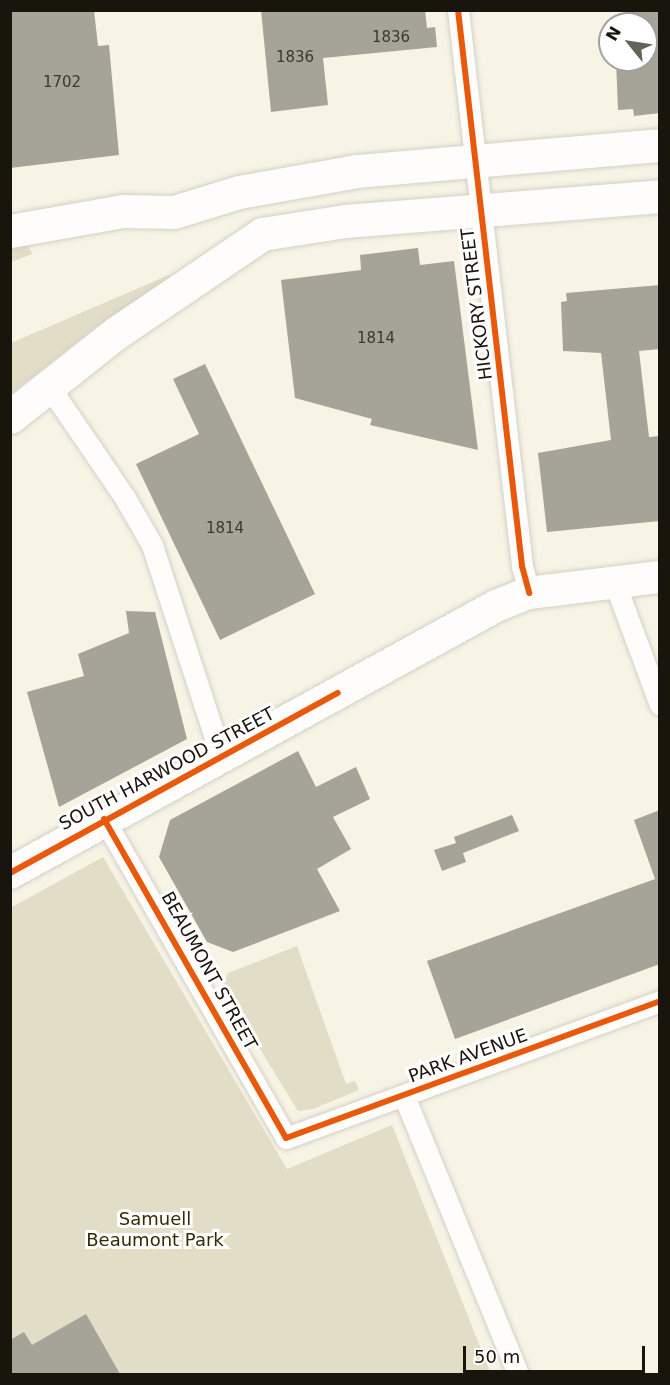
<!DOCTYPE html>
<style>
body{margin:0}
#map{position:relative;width:670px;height:1385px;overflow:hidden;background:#f7f4e6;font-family:"DejaVu Sans",sans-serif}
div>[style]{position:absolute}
.green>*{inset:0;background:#e2ddc7}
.building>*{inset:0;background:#a6a398}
.roads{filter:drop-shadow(0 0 2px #d3d0c5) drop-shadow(0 0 2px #d3d0c5)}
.minor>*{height:21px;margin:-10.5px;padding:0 10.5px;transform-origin:10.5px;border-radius:10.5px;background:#fefdfb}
.secondary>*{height:32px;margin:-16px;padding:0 16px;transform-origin:16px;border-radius:16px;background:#fefdfb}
.primary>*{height:33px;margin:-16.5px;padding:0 16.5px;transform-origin:16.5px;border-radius:16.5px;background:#fefdfb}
.cycleway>*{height:6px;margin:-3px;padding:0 3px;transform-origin:3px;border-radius:3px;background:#e8590c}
span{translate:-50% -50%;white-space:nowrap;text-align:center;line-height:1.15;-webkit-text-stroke:6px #fff;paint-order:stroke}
.number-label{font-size:15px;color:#3b382f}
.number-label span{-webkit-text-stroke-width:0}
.street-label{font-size:18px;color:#17150c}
.park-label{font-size:18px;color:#342b03}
.frame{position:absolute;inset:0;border:12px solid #17150c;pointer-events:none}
.north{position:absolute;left:598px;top:12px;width:60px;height:60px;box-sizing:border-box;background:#fff;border:2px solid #a2a19e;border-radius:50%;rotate:300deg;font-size:16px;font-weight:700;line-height:24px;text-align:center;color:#17150c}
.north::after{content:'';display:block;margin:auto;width:21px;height:27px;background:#656358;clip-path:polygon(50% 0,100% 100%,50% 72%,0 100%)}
.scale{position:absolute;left:463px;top:1346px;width:182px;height:27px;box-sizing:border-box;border:3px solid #17150c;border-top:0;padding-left:8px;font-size:18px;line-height:21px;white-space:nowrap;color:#17150c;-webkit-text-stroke:4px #fff;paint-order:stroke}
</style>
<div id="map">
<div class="green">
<i style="clip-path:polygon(26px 243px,33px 254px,11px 262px,11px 248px)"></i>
<i style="clip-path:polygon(169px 275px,174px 279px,95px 328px,11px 394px,11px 343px)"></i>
<i style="clip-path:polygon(103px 857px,287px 1169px,392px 1125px,491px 1374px,11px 1374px,10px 908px)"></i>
<i style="clip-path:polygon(297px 946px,346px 1084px,355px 1081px,359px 1090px,313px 1109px,298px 1111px,222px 987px,228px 973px)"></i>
</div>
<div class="building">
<i style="clip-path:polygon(10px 10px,94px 10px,98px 46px,109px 45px,119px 155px,10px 168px)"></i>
<i style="clip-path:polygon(261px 10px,425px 10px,427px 28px,435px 27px,437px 47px,323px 58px,328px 105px,271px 112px)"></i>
<i style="clip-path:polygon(628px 10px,660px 10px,660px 113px,634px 116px,633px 109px,618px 110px,616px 60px,646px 60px,646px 24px,629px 24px)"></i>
<i style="clip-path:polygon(418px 248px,420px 265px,454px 261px,478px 450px,370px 425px,372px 419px,295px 398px,281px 280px,361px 270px,360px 255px)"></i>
<i style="clip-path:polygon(660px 285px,660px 349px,639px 351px,649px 437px,660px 436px,660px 521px,547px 532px,538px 453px,611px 440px,601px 353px,563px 351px,561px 302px,567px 301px,566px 293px)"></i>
<i style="clip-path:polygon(205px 364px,315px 594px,220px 640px,136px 464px,199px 434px,173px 379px)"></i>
<i style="clip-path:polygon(126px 611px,155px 612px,187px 739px,59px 807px,27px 692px,84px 676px,78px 654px,129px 633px)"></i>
<i style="clip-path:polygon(298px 751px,316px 787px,356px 767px,370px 799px,333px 817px,351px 849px,317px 869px,340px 911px,233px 952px,207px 942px,159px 857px,170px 820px)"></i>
<i style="clip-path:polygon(660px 810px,660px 964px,455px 1039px,427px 961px,655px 879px,634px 820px)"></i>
<i style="clip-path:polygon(512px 815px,519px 831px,463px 853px,466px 862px,442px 871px,434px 850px,456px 843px,454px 837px)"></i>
<i style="clip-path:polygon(86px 1314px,120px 1374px,10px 1374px,10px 1340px,24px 1332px,32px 1345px)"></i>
</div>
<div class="roads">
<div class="minor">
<i style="left:458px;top:10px;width:560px;rotate:83.43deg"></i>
<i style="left:522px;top:566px;width:28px;rotate:75deg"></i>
<i style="left:48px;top:385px;width:137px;rotate:55.7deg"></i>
<i style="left:125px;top:498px;width:54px;rotate:60.1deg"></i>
<i style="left:152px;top:545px;width:222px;rotate:71.9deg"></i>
<i style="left:614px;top:581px;width:132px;rotate:69.6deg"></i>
<i style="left:104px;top:819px;width:367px;rotate:60.3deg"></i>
<i style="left:286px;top:1138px;width:398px;rotate:-20.1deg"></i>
<i style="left:404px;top:1096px;width:300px;rotate:67.7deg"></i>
</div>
<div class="secondary">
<i style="left:10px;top:873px;width:555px;rotate:-28.78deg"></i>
<i style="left:496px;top:606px;width:35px;rotate:-22deg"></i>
<i style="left:529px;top:593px;width:132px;rotate:-7deg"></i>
</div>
<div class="primary">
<i style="left:10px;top:231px;width:116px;rotate:-10deg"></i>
<i style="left:124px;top:211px;width:50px;rotate:1.1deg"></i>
<i style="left:174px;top:212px;width:68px;rotate:-17.1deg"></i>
<i style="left:239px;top:192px;width:120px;rotate:-10.1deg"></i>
<i style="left:357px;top:171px;width:304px;rotate:-4.9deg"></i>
<i style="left:10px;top:417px;width:135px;rotate:-38.4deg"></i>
<i style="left:116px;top:333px;width:176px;rotate:-34.1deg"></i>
<i style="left:262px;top:234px;width:84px;rotate:-8.9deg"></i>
<i style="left:345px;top:221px;width:316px;rotate:-4.5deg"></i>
</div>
</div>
<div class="cycleway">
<i style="left:458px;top:10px;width:560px;rotate:83.43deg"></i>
<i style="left:522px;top:566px;width:28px;rotate:75deg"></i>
<i style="left:104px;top:819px;width:367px;rotate:60.3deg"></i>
<i style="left:286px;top:1138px;width:398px;rotate:-20.1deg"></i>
<i style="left:10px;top:873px;width:374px;rotate:-28.8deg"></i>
</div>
<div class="number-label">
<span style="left:391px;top:38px">1836</span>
<span style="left:295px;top:58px">1836</span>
<span style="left:62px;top:83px">1702</span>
<span style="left:376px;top:339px">1814</span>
<span style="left:225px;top:529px">1814</span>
</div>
<div class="street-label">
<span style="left:477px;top:304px;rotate:-97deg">HICKORY STREET</span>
<span style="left:167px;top:769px;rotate:-28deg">SOUTH HARWOOD STREET</span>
<span style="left:209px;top:971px;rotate:61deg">BEAUMONT STREET</span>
<span style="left:468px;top:1056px;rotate:-20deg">PARK AVENUE</span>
</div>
<div class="park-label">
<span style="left:155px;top:1230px">Samuell<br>Beaumont Park</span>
</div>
<div class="frame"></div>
<div class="north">N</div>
<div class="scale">50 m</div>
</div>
